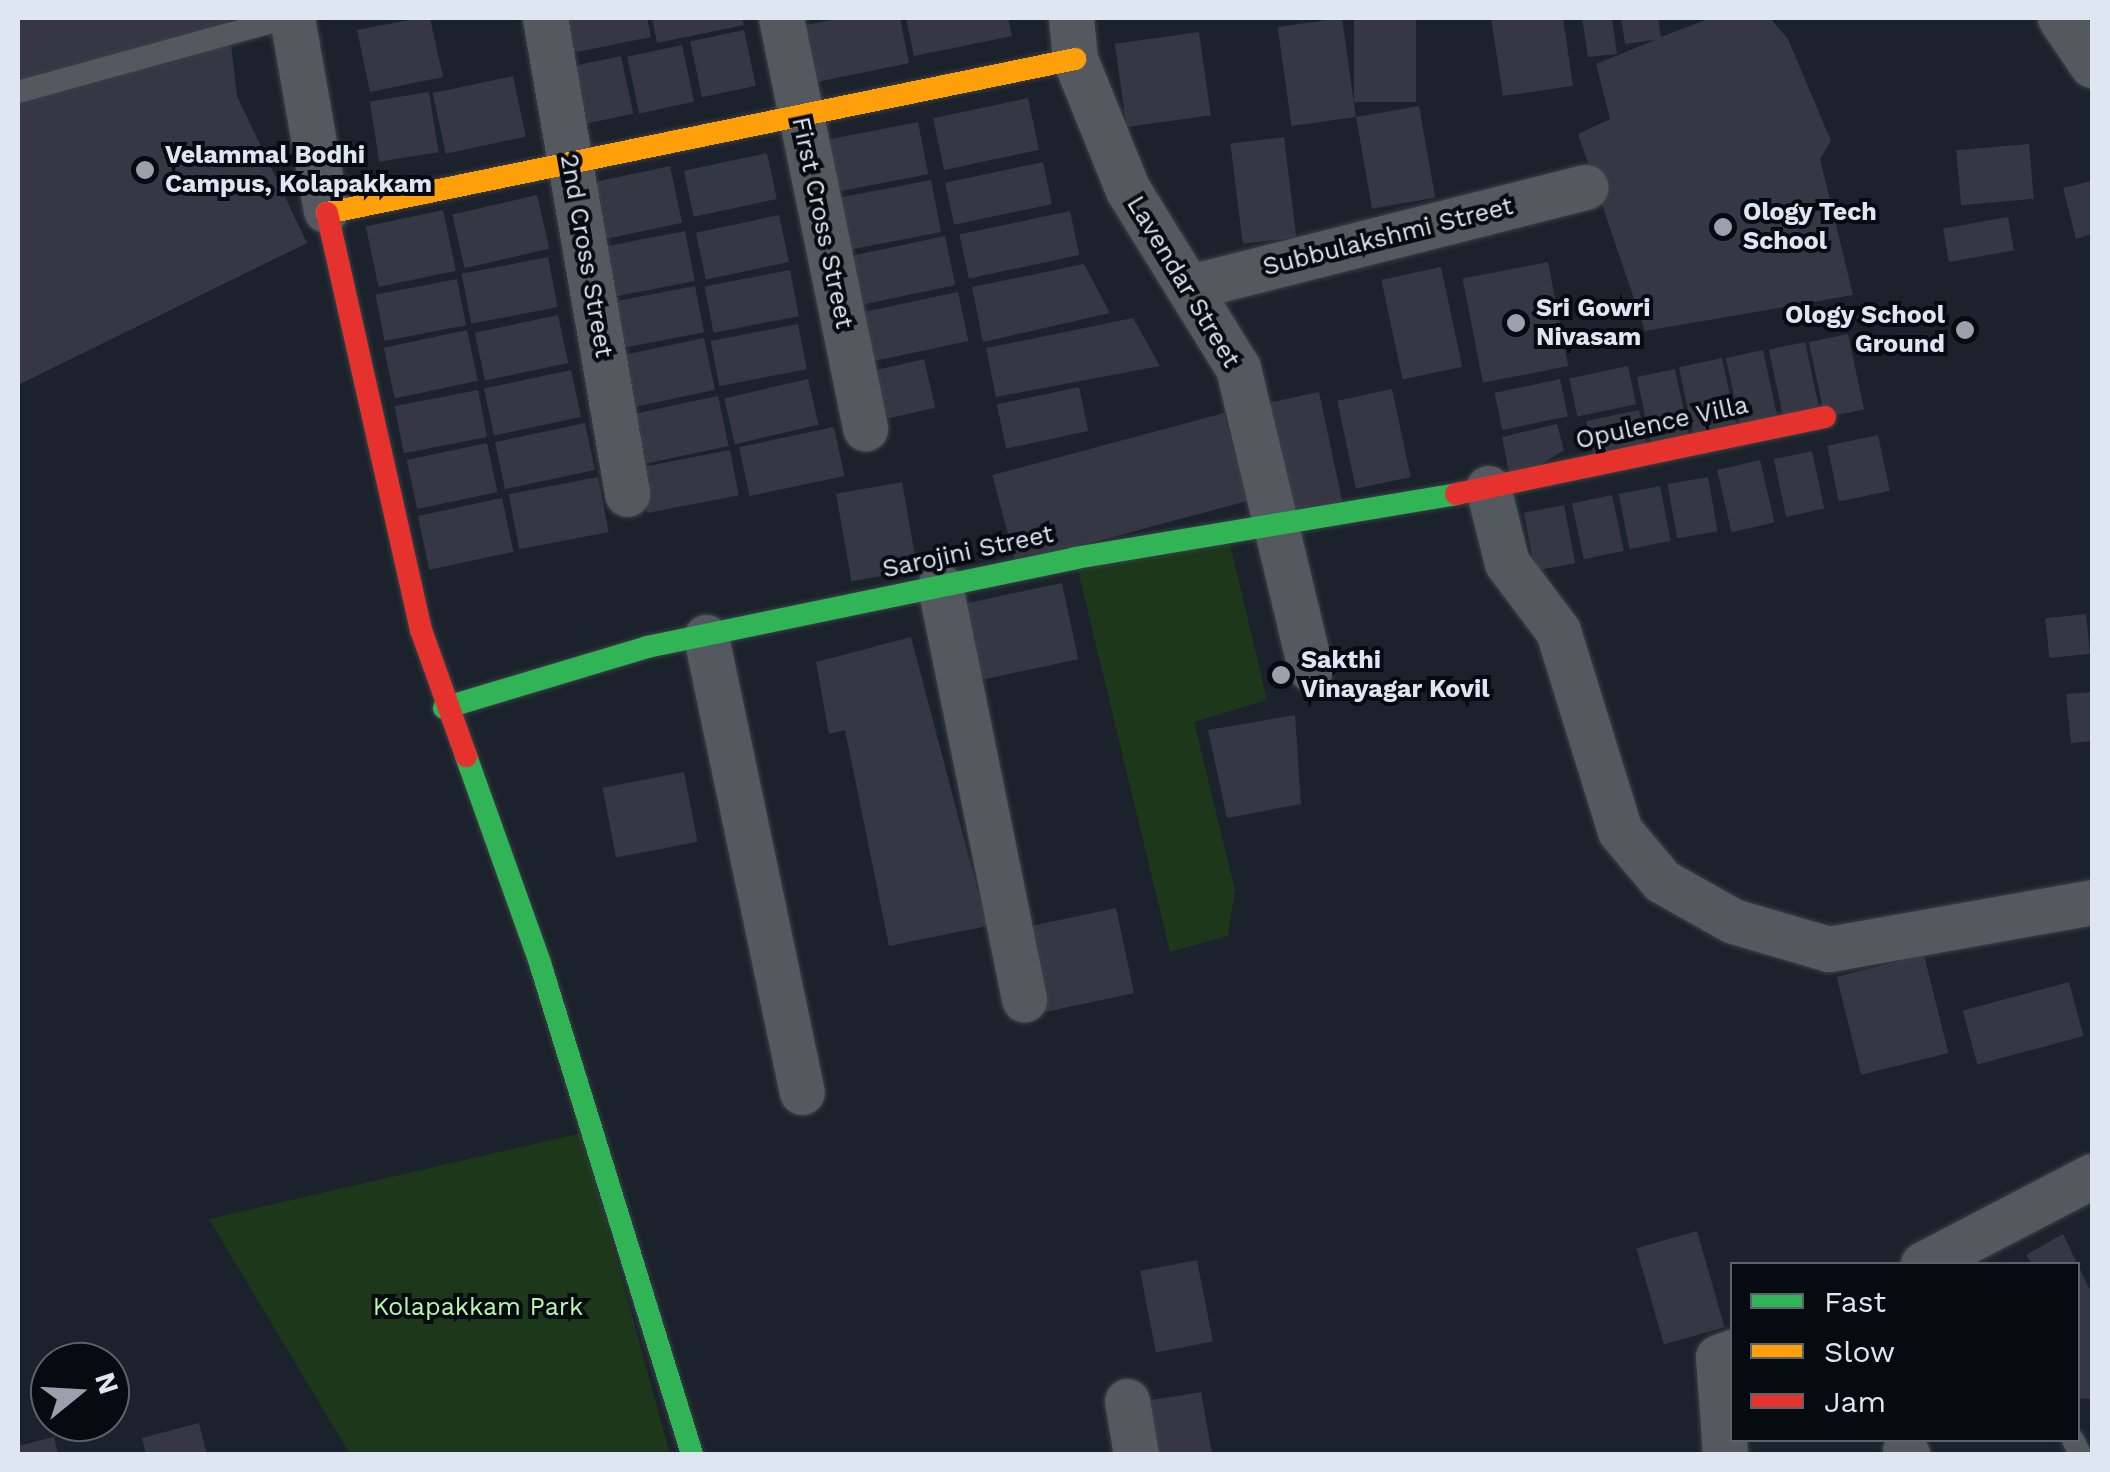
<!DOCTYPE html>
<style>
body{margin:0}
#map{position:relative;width:2110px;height:1472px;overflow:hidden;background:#1b222b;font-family:"Work Sans",sans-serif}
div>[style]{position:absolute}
.green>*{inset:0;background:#1d371b}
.building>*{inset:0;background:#363744;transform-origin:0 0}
.roads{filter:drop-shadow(0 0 2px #3a4047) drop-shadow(0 0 2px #3a4047)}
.lane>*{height:22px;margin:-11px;padding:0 11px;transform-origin:11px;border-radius:11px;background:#545960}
.street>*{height:45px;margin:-22.5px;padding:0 22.5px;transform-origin:22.5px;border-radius:22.5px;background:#545960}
.fast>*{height:22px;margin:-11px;padding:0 11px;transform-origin:11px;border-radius:11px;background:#30b455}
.slow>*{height:22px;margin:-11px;padding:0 11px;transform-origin:11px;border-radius:11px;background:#ff9f0a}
.jam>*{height:22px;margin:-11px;padding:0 11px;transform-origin:11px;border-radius:11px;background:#e5322d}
.dots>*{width:28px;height:28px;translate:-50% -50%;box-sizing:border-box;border:5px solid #060a11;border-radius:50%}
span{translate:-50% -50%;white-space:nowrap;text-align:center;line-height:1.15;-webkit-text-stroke:8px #060a11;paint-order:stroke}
.poi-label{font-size:25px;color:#dee6f1;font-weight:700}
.left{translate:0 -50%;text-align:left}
.right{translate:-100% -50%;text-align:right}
.street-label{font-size:25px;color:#dee6f1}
.park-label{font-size:25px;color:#baf5ae}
.frame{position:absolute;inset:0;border:20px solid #dee6f1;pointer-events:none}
.legend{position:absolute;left:1730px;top:1262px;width:350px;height:180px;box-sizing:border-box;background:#060a11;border:2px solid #5c626b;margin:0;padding:12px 18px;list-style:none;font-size:30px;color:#dee6f1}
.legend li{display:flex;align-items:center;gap:20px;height:50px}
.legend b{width:50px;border:2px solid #5c626b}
.north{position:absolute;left:30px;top:1342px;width:100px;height:100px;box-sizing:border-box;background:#060a11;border:2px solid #5c626b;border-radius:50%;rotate:72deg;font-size:28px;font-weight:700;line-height:40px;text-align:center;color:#dee6f1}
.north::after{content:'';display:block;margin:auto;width:35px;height:45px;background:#9aa1ac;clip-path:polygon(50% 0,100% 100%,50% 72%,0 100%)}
</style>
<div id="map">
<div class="green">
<i style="clip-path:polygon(1227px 531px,1267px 700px,1194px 722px,1235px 890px,1228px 936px,1170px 952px,1075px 558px)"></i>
<i style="clip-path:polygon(582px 1133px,670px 1454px,350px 1454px,209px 1219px)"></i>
</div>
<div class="building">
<i style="clip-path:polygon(18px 18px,228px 18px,237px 96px,307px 243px,18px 385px)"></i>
<i style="clip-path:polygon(420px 18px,430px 18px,443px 77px,370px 92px,357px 30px)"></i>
<i style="clip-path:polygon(565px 18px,647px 18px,651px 37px,572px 53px)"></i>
<i style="clip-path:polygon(652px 18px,742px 18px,744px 25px,657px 43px)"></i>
<i style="clip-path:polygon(841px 18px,900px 18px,909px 63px,803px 85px,791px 28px)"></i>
<i style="clip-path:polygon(906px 18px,1008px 18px,1012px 36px,914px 56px)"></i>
<i style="left:1342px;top:18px;width:100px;height:65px;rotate:82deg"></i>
<i style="left:1354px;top:18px;width:62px;height:84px"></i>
<i style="clip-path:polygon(1491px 18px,1563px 18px,1573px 86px,1503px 96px)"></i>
<i style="clip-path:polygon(1582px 18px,1612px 18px,1617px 54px,1588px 57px)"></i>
<i style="clip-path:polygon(1621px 18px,1658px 18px,1661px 37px,1711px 18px,1770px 18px,1788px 39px,1831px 141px,1820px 159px,1853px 295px,1645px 331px,1578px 134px,1610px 119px,1596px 64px,1655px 40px,1625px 44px)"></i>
<i style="left:744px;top:30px;width:57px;height:55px;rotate:78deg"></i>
<i style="left:1199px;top:32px;width:84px;height:85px;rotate:82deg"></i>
<i style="left:682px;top:45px;width:58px;height:56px;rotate:78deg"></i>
<i style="left:621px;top:56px;width:59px;height:52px;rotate:78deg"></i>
<i style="left:513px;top:76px;width:62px;height:82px;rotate:78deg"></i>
<i style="left:429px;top:92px;width:61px;height:60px;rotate:81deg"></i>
<i style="left:1028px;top:98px;width:53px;height:97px;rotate:78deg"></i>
<i style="left:1419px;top:106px;width:93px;height:64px;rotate:80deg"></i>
<i style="left:918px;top:122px;width:53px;height:95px;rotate:79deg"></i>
<i style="left:1284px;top:137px;width:101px;height:54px;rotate:83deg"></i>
<i style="left:2029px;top:144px;width:55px;height:73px;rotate:85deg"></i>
<i style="left:767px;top:153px;width:47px;height:85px;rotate:78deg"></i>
<i style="left:1043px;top:162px;width:43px;height:100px;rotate:78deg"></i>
<i style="left:670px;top:166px;width:58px;height:85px;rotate:78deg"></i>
<i style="left:931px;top:180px;width:53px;height:96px;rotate:79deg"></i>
<i style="clip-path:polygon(2092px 181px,2092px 234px,2076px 239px,2063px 188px)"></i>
<i style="left:537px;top:195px;width:55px;height:87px;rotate:77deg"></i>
<i style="left:443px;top:210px;width:62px;height:79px;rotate:78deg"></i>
<i style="left:1070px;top:211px;width:45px;height:113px;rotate:78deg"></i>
<i style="left:779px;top:215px;width:48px;height:85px;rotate:78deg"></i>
<i style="left:2008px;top:217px;width:34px;height:66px;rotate:80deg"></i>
<i style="left:685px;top:231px;width:51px;height:89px;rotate:79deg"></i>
<i style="left:945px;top:236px;width:50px;height:98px;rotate:78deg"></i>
<i style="left:548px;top:257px;width:51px;height:88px;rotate:79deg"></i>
<i style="left:1548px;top:262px;width:106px;height:87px;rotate:79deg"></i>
<i style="clip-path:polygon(1084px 264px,1110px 313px,983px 342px,972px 287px)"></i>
<i style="left:1441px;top:267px;width:102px;height:61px;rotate:78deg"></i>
<i style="left:790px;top:270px;width:47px;height:87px;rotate:79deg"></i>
<i style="left:457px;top:279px;width:47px;height:83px;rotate:79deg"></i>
<i style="left:695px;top:286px;width:47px;height:91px;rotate:79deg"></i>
<i style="left:958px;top:292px;width:50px;height:101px;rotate:78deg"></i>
<i style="left:558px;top:315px;width:49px;height:85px;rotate:78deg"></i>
<i style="clip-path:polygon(1133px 318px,1160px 366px,996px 397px,986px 348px)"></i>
<i style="left:798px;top:324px;width:46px;height:89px;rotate:79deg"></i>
<i style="left:467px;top:330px;width:52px;height:85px;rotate:78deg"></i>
<i style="left:1848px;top:334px;width:77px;height:40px;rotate:78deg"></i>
<i style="left:704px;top:338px;width:53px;height:88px;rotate:78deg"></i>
<i style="left:1805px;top:342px;width:77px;height:37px;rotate:78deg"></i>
<i style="left:1763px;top:350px;width:75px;height:38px;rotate:78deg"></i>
<i style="left:1722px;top:358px;width:79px;height:44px;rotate:78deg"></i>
<i style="left:924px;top:359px;width:50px;height:55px;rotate:77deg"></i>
<i style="left:1628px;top:366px;width:39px;height:60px;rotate:78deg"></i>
<i style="left:1675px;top:369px;width:77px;height:39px;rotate:78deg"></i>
<i style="left:571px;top:370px;width:48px;height:89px;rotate:78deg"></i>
<i style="left:808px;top:379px;width:47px;height:86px;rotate:77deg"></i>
<i style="left:1560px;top:379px;width:38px;height:67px;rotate:78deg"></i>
<i style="left:1079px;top:387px;width:45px;height:84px;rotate:78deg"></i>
<i style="left:1392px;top:389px;width:90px;height:56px;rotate:78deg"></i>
<i style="left:478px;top:390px;width:48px;height:85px;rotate:79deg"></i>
<i style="left:1319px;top:392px;width:112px;height:57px;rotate:78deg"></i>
<i style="left:718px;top:396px;width:51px;height:89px;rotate:78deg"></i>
<i style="left:1639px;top:410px;width:44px;height:54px;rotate:78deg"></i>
<i style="left:1224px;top:413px;width:91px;height:240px;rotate:75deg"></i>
<i style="left:585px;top:423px;width:48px;height:92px;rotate:78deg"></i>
<i style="clip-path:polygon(1557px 424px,1564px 450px,1511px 483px,1502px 437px)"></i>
<i style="left:834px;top:427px;width:50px;height:97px;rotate:78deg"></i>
<i style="left:1878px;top:435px;width:57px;height:52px;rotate:78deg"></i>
<i style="left:487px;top:443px;width:50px;height:82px;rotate:78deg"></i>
<i style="left:730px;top:450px;width:46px;height:93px;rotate:79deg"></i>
<i style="left:1812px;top:451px;width:59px;height:39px;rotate:78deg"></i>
<i style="left:1760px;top:460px;width:64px;height:44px;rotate:77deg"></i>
<i style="left:598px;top:477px;width:56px;height:91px;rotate:79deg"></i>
<i style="left:1708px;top:477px;width:55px;height:41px;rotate:80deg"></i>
<i style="left:902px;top:482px;width:89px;height:67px;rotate:80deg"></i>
<i style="left:1660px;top:486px;width:56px;height:42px;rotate:79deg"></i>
<i style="left:1612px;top:495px;width:57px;height:41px;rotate:78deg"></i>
<i style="left:502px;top:498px;width:55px;height:86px;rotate:78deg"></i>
<i style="left:1564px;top:505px;width:59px;height:41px;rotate:79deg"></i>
<i style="left:1062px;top:583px;width:78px;height:100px;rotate:78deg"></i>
<i style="left:2086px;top:614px;width:40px;height:41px;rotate:84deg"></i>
<i style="clip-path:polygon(911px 637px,987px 926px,889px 946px,845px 730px,829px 734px,816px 662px)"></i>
<i style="clip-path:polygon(2092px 692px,2092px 741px,2071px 743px,2066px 694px)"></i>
<i style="clip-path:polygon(1295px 715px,1301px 804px,1227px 818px,1208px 730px)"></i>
<i style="left:684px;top:772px;width:71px;height:83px;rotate:79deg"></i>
<i style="left:1116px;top:908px;width:87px;height:103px;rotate:78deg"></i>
<i style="left:1924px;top:955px;width:101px;height:90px;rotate:76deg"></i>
<i style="left:2069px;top:982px;width:56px;height:110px;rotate:75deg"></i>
<i style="left:1697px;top:1231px;width:100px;height:63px;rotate:74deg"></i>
<i style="clip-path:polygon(2063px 1234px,2092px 1294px,2092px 1399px,2078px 1398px,2078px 1264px,2032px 1264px,2026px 1255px)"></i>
<i style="left:1197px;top:1260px;width:83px;height:58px;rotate:79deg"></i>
<i style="clip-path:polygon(1201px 1392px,1212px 1454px,1155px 1454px,1145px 1401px)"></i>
<i style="clip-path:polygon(199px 1423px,207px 1454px,146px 1454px,142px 1438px)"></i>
<i style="clip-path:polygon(54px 1437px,58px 1454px,18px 1454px,18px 1446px)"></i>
</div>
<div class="roads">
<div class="lane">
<i style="left:18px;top:92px;width:279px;rotate:-15.4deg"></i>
<i style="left:2073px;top:1440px;width:16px;rotate:63deg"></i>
</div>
<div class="street">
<i style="left:292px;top:18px;width:195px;rotate:80deg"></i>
<i style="left:545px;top:18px;width:483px;rotate:80.2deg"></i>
<i style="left:781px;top:18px;width:419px;rotate:78.4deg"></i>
<i style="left:1071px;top:18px;width:41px;rotate:84.4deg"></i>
<i style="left:1075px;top:59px;width:141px;rotate:68deg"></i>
<i style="left:1128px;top:190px;width:209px;rotate:58.3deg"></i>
<i style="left:1238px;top:368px;width:309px;rotate:76.5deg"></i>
<i style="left:2060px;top:18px;width:57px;rotate:55.8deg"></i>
<i style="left:1190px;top:287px;width:408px;rotate:-14.2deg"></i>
<i style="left:1488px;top:488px;width:77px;rotate:75.8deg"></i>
<i style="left:1507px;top:563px;width:85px;rotate:53.1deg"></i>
<i style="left:1558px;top:631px;width:209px;rotate:72.8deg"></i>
<i style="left:1620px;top:831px;width:65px;rotate:50deg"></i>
<i style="left:1662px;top:881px;width:81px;rotate:29.4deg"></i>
<i style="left:1733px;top:921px;width:100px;rotate:16.3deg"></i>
<i style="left:1829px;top:949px;width:267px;rotate:-10.1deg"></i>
<i style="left:940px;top:586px;width:422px;rotate:78.5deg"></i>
<i style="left:706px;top:637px;width:465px;rotate:78.1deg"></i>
<i style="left:1923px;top:1264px;width:191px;rotate:-27.5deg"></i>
<i style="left:1127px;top:1401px;width:54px;rotate:80.4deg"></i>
<i style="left:1905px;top:1451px;width:4px;rotate:56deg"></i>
<i style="left:1725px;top:1454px;width:97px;rotate:-94.1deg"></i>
<i style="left:1718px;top:1357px;width:15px;rotate:-20deg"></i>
</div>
<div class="fast">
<i style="left:444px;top:708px;width:212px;rotate:-16.7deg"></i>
<i style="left:647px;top:647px;width:437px;rotate:-11.7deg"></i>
<i style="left:1075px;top:558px;width:386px;rotate:-9.5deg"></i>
<i style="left:466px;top:756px;width:220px;rotate:70.3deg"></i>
<i style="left:540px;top:963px;width:514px;rotate:72.8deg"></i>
</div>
<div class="slow">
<i style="left:327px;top:213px;width:764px;rotate:-11.63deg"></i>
</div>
<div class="jam">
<i style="left:327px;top:213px;width:427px;rotate:77.3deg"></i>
<i style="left:421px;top:630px;width:134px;rotate:70.3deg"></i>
<i style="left:1456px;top:494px;width:377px;rotate:-11.8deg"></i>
</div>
</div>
<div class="dots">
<i style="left:145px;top:170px;background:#9aa1ac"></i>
<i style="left:1723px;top:227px;background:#9aa1ac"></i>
<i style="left:1516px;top:323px;background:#9aa1ac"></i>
<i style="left:1965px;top:330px;background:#9aa1ac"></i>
<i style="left:1281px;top:675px;background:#9aa1ac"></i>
</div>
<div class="poi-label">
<span class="left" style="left:165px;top:170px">Velammal Bodhi<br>Campus, Kolapakkam</span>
<span class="left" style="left:1743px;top:227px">Ology Tech<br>School</span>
<span class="left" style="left:1536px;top:323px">Sri Gowri<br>Nivasam</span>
<span class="right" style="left:1945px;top:330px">Ology School<br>Ground</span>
<span class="left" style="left:1301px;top:675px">Sakthi<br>Vinayagar Kovil</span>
</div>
<div class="street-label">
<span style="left:822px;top:223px;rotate:78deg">First Cross Street</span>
<span style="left:1388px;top:237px;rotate:-14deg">Subbulakshmi Street</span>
<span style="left:586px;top:256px;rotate:80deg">2nd Cross Street</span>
<span style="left:1183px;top:282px;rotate:59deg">Lavendar Street</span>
<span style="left:1662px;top:423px;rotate:-12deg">Opulence Villa</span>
<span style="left:968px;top:552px;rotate:-12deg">Sarojini Street</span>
</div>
<div class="park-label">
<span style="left:478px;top:1307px">Kolapakkam Park</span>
</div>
<div class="frame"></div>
<ul class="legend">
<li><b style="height:12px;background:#30b455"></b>Fast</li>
<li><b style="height:12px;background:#ff9f0a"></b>Slow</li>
<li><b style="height:12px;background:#e5322d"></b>Jam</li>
</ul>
<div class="north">N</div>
</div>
